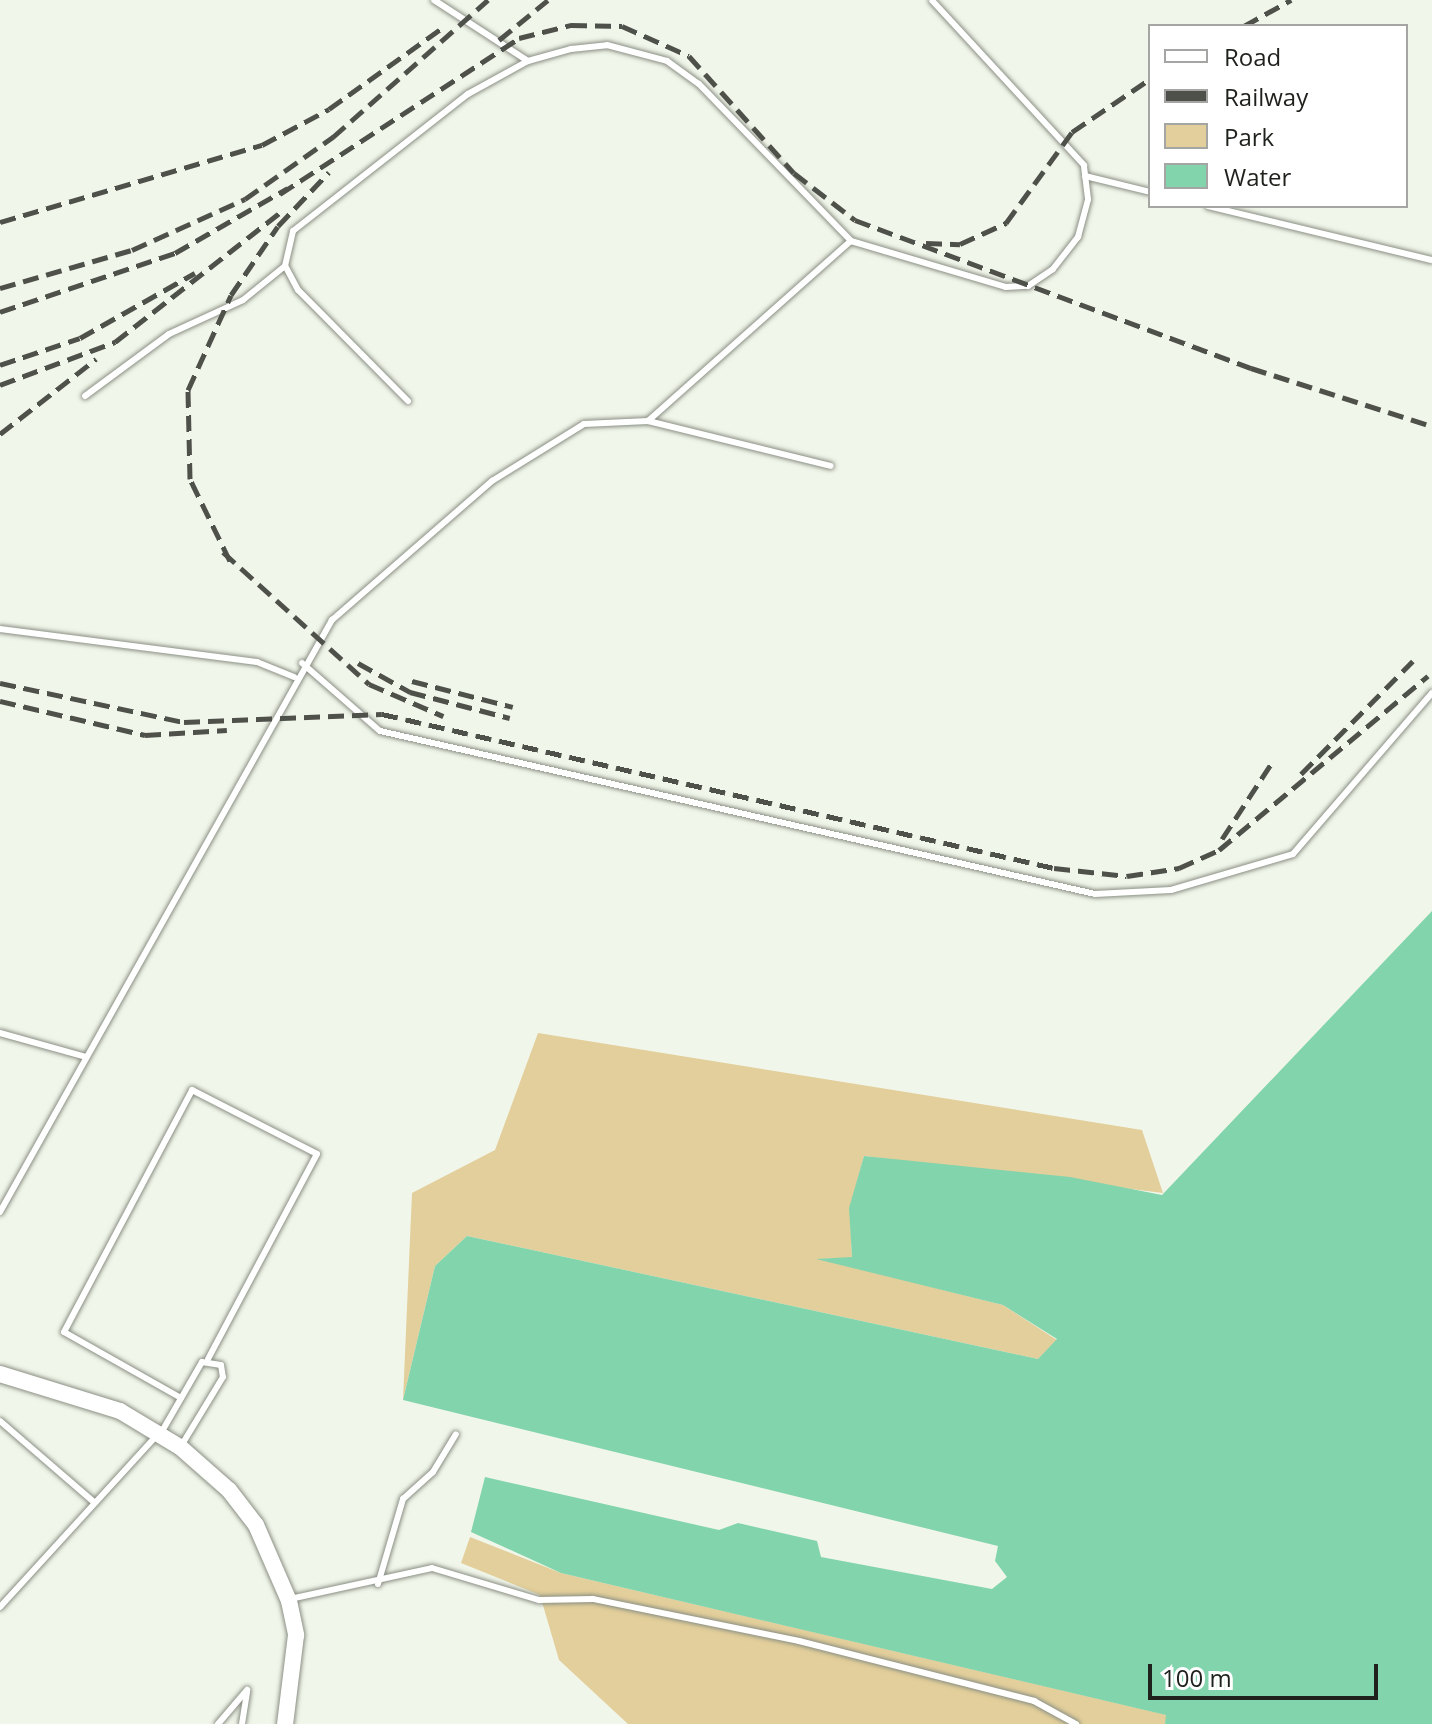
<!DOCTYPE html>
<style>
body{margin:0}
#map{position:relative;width:1432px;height:1724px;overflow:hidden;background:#f1f6ea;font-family:"Open Sans",sans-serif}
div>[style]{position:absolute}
.green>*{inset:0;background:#e3cf9b}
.water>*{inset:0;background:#82d4ad}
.roads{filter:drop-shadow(0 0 2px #8a8f84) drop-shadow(0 0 2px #8a8f84)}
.lane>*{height:6px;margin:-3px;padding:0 3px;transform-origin:3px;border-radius:3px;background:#fff}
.secondary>*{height:16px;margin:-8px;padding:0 8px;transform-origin:8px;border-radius:8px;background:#fff}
.rail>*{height:5px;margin-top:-2.5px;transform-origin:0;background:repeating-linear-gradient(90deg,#4e504a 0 16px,transparent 0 24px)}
span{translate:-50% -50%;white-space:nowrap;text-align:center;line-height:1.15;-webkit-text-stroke:8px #fff;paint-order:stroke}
.legend{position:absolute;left:1148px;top:24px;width:260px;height:184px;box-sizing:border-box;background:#fff;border:2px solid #a5a6a4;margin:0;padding:10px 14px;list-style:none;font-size:24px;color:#1f211c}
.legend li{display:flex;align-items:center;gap:16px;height:40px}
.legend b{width:40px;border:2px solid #a5a6a4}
.scale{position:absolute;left:1148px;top:1664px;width:230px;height:36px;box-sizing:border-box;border:4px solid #1f211c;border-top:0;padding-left:10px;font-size:24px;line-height:28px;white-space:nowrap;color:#1f211c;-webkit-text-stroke:6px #fff;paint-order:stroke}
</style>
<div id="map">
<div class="green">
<i style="clip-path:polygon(538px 1033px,1142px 1130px,1163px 1193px,864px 1156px,850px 1208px,852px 1258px,820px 1259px,1003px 1305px,1057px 1340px,1038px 1359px,467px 1236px,435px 1266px,403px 1400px,412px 1193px,495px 1150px)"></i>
<i style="clip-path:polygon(470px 1537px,561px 1573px,1167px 1715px,1165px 1724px,628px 1724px,559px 1660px,540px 1595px,461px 1563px)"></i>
</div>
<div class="water">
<i style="clip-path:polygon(1432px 911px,1432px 1724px,1165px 1724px,1166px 1715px,561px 1573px,471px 1532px,485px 1477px,719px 1530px,738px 1523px,817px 1541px,821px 1557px,992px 1589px,1007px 1577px,995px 1561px,998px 1546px,403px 1400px,435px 1266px,467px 1236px,1038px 1359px,1057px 1339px,1003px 1305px,816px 1259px,852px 1257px,849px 1208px,864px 1156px,1070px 1177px,1162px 1195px)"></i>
</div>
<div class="roads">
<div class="lane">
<i style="left:434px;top:0;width:112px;rotate:33deg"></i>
<i style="left:1085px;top:176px;width:67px;rotate:13.8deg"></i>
<i style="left:1208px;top:206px;width:230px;rotate:13.6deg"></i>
<i style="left:85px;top:396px;width:104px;rotate:-36.4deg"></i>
<i style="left:169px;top:334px;width:81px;rotate:-24.7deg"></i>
<i style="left:243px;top:300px;width:54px;rotate:-39deg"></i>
<i style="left:408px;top:401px;width:156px;rotate:-134.7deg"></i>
<i style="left:298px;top:290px;width:27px;rotate:-118deg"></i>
<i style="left:285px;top:266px;width:36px;rotate:-77deg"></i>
<i style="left:293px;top:231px;width:222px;rotate:-38.1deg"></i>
<i style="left:468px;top:94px;width:68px;rotate:-28.8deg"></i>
<i style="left:528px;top:61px;width:45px;rotate:-15.6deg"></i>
<i style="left:571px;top:49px;width:36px;rotate:-6deg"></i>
<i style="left:607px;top:45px;width:62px;rotate:14.9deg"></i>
<i style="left:667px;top:61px;width:39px;rotate:36deg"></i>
<i style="left:699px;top:84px;width:219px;rotate:45.9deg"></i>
<i style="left:851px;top:241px;width:162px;rotate:16.5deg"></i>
<i style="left:1006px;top:287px;width:22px;rotate:-3deg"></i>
<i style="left:1028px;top:286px;width:30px;rotate:-34deg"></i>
<i style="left:1053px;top:269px;width:41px;rotate:-52deg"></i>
<i style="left:1078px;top:237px;width:39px;rotate:-75deg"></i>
<i style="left:1088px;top:199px;width:34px;rotate:-97deg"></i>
<i style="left:1084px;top:165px;width:224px;rotate:-132.7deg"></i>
<i style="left:648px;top:421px;width:188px;rotate:13.8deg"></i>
<i style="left:0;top:629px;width:259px;rotate:7.3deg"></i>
<i style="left:257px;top:662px;width:40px;rotate:22deg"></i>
<i style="left:302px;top:663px;width:103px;rotate:41.1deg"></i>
<i style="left:380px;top:731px;width:733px;rotate:12.84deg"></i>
<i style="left:1095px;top:894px;width:76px;rotate:-3deg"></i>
<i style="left:1171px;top:890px;width:127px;rotate:-16.4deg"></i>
<i style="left:1293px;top:854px;width:213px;rotate:-49.2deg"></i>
<i style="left:0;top:1033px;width:89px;rotate:15.6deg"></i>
<i style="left:0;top:1212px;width:679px;rotate:-60.72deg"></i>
<i style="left:332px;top:620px;width:212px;rotate:-41deg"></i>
<i style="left:492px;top:481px;width:108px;rotate:-31.8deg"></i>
<i style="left:584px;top:424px;width:64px;rotate:-2.7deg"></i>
<i style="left:648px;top:421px;width:271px;rotate:-41.6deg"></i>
<i style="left:181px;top:1398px;width:134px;rotate:-150.6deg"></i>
<i style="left:64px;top:1332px;width:274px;rotate:-62.1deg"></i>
<i style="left:192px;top:1090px;width:140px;rotate:27.1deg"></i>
<i style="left:317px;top:1154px;width:232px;rotate:118deg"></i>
<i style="left:0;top:1421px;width:125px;rotate:40.8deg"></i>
<i style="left:161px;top:1433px;width:82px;rotate:-60deg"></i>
<i style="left:202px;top:1362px;width:19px;rotate:9deg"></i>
<i style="left:221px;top:1365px;width:12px;rotate:81deg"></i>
<i style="left:223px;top:1377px;width:81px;rotate:121.3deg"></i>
<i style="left:378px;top:1584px;width:89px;rotate:-73.6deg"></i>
<i style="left:403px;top:1499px;width:40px;rotate:-42deg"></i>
<i style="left:433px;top:1472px;width:44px;rotate:-58.8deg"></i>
<i style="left:290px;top:1599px;width:145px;rotate:-12.3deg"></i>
<i style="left:432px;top:1568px;width:112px;rotate:16.7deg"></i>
<i style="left:539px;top:1600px;width:54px;rotate:-1.1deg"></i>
<i style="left:593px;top:1599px;width:210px;rotate:11.5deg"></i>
<i style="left:799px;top:1641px;width:243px;rotate:14.3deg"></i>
<i style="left:1034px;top:1701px;width:48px;rotate:28.7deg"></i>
<i style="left:0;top:1607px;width:233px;rotate:-47.6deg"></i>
<i style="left:218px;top:1724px;width:45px;rotate:-49.5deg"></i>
<i style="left:242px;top:1724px;width:32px;rotate:-81deg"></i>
</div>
<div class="secondary">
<i style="left:0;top:1374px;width:126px;rotate:17.1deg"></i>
<i style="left:120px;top:1411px;width:70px;rotate:31deg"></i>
<i style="left:180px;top:1447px;width:65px;rotate:41.3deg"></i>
<i style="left:229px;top:1490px;width:44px;rotate:52.4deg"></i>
<i style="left:256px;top:1525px;width:83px;rotate:66.5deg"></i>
<i style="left:289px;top:1601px;width:35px;rotate:78deg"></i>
<i style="left:296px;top:1635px;width:90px;rotate:97deg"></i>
</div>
</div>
<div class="rail">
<i style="left:1244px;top:26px;width:54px;rotate:-29deg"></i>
<i style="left:499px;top:40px;width:63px;rotate:-39.2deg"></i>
<i style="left:280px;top:194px;width:285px;rotate:-33.1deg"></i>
<i style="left:519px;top:38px;width:54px;rotate:-14deg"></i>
<i style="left:571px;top:25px;width:51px;rotate:1.1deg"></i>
<i style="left:622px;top:26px;width:73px;rotate:24.1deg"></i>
<i style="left:689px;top:56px;width:157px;rotate:48.1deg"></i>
<i style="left:794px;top:173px;width:77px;rotate:37.6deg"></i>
<i style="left:855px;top:220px;width:423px;rotate:20.5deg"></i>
<i style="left:1251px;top:368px;width:190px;rotate:17.8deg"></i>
<i style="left:0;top:222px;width:273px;rotate:-16.4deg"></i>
<i style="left:262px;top:145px;width:76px;rotate:-28.2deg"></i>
<i style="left:329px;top:109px;width:139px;rotate:-35.6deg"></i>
<i style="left:926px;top:243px;width:34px;rotate:2deg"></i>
<i style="left:960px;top:244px;width:51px;rotate:-24.5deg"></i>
<i style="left:1006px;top:223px;width:112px;rotate:-54deg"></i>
<i style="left:1072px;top:132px;width:94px;rotate:-34.2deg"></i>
<i style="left:0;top:288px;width:137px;rotate:-16.1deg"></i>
<i style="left:132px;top:250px;width:124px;rotate:-24.3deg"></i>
<i style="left:245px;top:199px;width:108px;rotate:-35.2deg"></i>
<i style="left:333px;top:137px;width:207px;rotate:-41.5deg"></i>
<i style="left:0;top:312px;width:185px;rotate:-18.6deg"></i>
<i style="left:175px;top:253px;width:130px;rotate:-29.9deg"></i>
<i style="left:0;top:365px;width:84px;rotate:-18.6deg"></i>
<i style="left:80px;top:338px;width:132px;rotate:-29.5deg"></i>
<i style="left:0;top:385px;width:123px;rotate:-20.5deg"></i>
<i style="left:115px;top:342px;width:211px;rotate:-38.1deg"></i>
<i style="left:0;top:434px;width:122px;rotate:-38deg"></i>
<i style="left:223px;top:552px;width:197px;rotate:42.1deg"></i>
<i style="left:369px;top:684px;width:81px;rotate:23.4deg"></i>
<i style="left:230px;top:561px;width:91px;rotate:-116deg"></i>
<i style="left:190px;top:479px;width:89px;rotate:-91.3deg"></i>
<i style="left:188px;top:390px;width:104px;rotate:-65.6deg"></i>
<i style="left:231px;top:295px;width:83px;rotate:-55.7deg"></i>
<i style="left:278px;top:226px;width:74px;rotate:-46.6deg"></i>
<i style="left:358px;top:663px;width:60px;rotate:29.1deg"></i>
<i style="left:410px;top:692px;width:103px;rotate:14.6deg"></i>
<i style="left:412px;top:681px;width:104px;rotate:14.4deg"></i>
<i style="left:0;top:683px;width:188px;rotate:12deg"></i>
<i style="left:184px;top:722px;width:198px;rotate:-2.3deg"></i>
<i style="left:382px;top:714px;width:689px;rotate:12.91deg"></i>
<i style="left:1054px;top:868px;width:73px;rotate:6.3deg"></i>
<i style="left:1127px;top:876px;width:53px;rotate:-8.7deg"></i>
<i style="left:1179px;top:868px;width:44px;rotate:-24.2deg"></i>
<i style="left:1219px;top:850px;width:272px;rotate:-39.8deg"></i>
<i style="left:0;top:701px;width:149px;rotate:13.2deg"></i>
<i style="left:145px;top:735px;width:82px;rotate:-3.5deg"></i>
<i style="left:1301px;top:774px;width:159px;rotate:-45.3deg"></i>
<i style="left:1222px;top:839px;width:93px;rotate:-56.8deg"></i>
</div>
<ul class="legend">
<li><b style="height:10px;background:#fff"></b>Road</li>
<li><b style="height:10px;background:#4e504a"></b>Railway</li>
<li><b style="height:22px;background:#e3cf9b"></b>Park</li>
<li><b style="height:22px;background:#82d4ad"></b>Water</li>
</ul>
<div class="scale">100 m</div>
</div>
